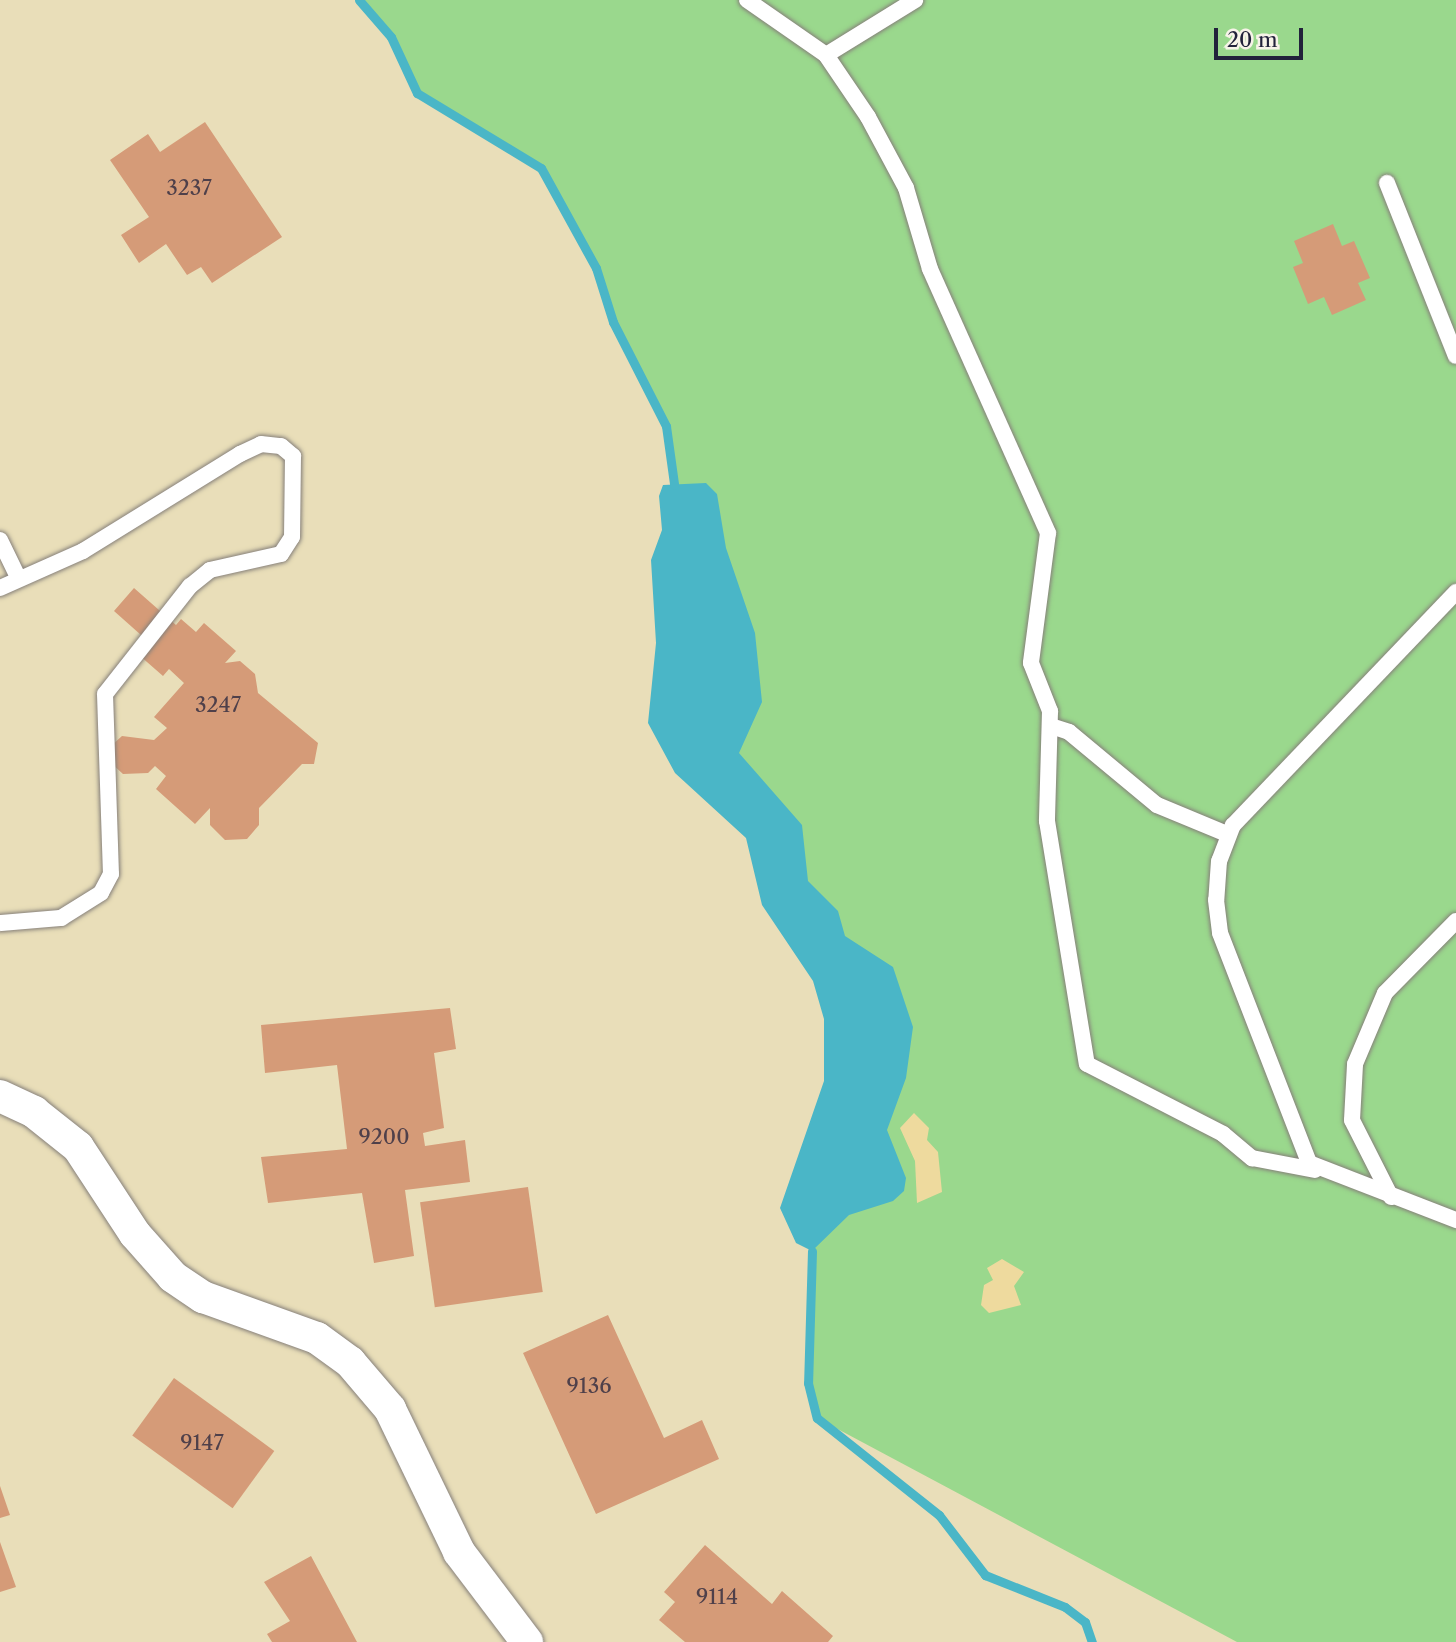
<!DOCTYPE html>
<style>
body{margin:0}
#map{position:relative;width:1456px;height:1642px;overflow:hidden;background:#e9deb9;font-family:"Libre Caslon Text",serif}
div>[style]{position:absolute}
.green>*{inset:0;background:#9ad88d}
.sand>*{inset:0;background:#eeda9e}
.water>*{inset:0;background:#4ab6c7}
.stream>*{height:9px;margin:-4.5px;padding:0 4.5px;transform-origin:4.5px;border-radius:4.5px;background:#4ab6c7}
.building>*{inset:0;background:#d59b78;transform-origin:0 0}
.roads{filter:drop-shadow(0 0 2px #86807a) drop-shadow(0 0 2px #86807a)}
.service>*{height:16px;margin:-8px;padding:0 8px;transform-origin:8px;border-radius:8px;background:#fff}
.minor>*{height:32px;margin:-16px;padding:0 16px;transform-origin:16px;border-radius:16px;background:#fff}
span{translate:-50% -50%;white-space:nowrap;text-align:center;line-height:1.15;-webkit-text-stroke:6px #f7f3e8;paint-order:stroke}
.number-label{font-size:21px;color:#4f404a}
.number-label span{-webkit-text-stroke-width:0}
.scale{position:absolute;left:1214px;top:28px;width:89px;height:32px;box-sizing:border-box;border:4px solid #22223b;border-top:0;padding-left:9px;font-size:21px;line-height:24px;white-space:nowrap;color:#22223b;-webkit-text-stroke:5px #f7f3e8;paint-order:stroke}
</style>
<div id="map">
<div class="green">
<i style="clip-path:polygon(359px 0,1456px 0,1456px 1642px,1237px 1642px,817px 1418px,809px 1373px,812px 1251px,793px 1208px,858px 1047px,747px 804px,669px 735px,674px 484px,666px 426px,613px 322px,596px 268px,541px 168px,417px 93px,391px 37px)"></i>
</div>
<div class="sand">
<i style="clip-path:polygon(914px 1113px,929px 1128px,927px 1140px,938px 1152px,942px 1192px,917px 1203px,915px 1161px,900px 1128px)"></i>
<i style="clip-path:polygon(1002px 1259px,1024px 1272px,1014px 1286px,1021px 1305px,989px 1313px,981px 1305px,984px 1285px,993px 1280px,987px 1268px)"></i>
</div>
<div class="water">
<i style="clip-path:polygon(706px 483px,717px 494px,726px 548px,755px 633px,762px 702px,739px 753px,802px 825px,808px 881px,838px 911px,845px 936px,893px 967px,913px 1027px,906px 1078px,887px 1130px,906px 1178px,904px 1191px,893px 1201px,849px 1215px,812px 1251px,796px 1243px,780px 1208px,824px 1081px,824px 1019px,813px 981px,762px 905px,746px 838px,675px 773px,648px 723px,656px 643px,651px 560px,662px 530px,659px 496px,663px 485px)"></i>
</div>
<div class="stream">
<i style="left:359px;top:0;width:49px;rotate:49.1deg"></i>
<i style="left:391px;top:37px;width:62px;rotate:65.1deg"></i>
<i style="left:417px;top:93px;width:145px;rotate:31.2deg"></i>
<i style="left:541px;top:168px;width:114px;rotate:61.2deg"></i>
<i style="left:596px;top:268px;width:57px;rotate:72.5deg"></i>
<i style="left:613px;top:322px;width:117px;rotate:63deg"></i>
<i style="left:666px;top:426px;width:59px;rotate:82.1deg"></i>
<i style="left:812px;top:1251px;width:132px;rotate:91.7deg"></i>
<i style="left:808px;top:1383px;width:36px;rotate:76deg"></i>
<i style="left:817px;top:1418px;width:156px;rotate:38.5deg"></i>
<i style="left:939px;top:1515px;width:76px;rotate:52.5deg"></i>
<i style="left:985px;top:1575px;width:86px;rotate:21.8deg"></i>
<i style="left:1065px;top:1607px;width:25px;rotate:37deg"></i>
<i style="left:1085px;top:1622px;width:21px;rotate:71deg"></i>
</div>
<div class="building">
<i style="clip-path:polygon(205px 122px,282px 237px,212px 283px,201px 267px,187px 275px,166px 244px,139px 263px,121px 235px,149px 217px,110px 160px,148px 134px,160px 152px)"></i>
<i style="clip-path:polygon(1333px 224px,1342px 246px,1354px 241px,1370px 278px,1358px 283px,1366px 300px,1332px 315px,1324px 297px,1308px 304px,1293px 267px,1303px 263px,1294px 241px)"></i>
<i style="clip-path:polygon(134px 588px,176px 625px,181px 619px,196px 632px,204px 623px,236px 651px,225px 663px,240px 661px,255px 674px,258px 693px,318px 743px,314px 764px,302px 764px,259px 808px,259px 825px,247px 839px,225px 840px,210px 825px,210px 808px,195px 824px,156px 789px,166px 776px,155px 766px,148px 773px,123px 774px,111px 763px,111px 746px,122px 736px,154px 740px,167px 728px,154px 717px,184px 683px,169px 669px,163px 676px,139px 655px,150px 643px,114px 611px)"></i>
<i style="clip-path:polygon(450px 1008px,456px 1049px,434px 1053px,444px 1128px,423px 1133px,425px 1146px,465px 1140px,470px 1182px,405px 1190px,414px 1256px,374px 1263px,362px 1193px,268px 1203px,261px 1157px,347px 1149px,337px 1065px,265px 1073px,261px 1025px)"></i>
<i style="left:528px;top:1187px;width:106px;height:109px;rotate:82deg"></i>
<i style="clip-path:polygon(608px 1315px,664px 1438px,702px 1420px,719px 1459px,596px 1514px,523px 1353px)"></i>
<i style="left:174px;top:1378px;width:124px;height:71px;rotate:36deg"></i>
<i style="clip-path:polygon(0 1486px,10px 1515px,0 1518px)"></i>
<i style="clip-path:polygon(0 1542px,16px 1587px,0 1592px)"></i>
<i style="clip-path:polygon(705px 1545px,772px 1604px,782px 1591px,833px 1636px,828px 1642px,685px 1642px,659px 1620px,675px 1602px,664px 1592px)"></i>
<i style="clip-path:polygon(311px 1556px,357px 1642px,272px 1642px,267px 1634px,290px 1621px,264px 1582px)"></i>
</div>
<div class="roads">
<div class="service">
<i style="left:747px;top:0;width:96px;rotate:34.8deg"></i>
<i style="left:826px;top:55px;width:75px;rotate:55.9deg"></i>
<i style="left:868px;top:117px;width:81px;rotate:61.8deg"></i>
<i style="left:906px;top:188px;width:84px;rotate:73.5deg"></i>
<i style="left:930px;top:269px;width:289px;rotate:65.9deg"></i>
<i style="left:1048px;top:533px;width:131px;rotate:97.5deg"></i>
<i style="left:1031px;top:663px;width:52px;rotate:68.4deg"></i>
<i style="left:1050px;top:711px;width:110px;rotate:91.6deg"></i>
<i style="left:1047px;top:821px;width:246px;rotate:80.7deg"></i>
<i style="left:1087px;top:1064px;width:153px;rotate:27.2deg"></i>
<i style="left:1223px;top:1134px;width:38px;rotate:40deg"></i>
<i style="left:1252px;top:1158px;width:64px;rotate:10.8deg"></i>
<i style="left:826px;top:55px;width:105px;rotate:-31.7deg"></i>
<i style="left:1387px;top:183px;width:186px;rotate:68.3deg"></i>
<i style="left:0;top:540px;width:41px;rotate:64.1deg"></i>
<i style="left:0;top:588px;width:91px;rotate:-24deg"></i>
<i style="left:83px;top:551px;width:185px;rotate:-31.7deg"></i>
<i style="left:240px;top:454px;width:23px;rotate:-25deg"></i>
<i style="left:261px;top:444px;width:20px;rotate:6deg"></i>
<i style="left:281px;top:446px;width:16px;rotate:40deg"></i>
<i style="left:293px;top:456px;width:81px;rotate:90.7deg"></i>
<i style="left:292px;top:537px;width:20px;rotate:123deg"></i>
<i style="left:281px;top:554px;width:73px;rotate:167.3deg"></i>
<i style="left:210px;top:570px;width:26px;rotate:141deg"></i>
<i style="left:190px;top:586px;width:137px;rotate:128.2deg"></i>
<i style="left:105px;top:694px;width:180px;rotate:88.1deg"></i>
<i style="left:111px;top:874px;width:21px;rotate:118deg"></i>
<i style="left:101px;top:893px;width:47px;rotate:148deg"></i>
<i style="left:61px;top:918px;width:61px;rotate:175.3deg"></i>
<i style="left:1456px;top:592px;width:323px;rotate:133.7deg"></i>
<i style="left:1233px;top:825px;width:39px;rotate:111deg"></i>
<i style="left:1219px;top:861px;width:39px;rotate:94deg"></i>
<i style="left:1216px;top:900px;width:33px;rotate:83deg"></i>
<i style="left:1220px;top:933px;width:247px;rotate:68.8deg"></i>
<i style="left:1309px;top:1163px;width:158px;rotate:21.2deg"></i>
<i style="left:1051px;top:726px;width:19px;rotate:18deg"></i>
<i style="left:1069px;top:732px;width:114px;rotate:39.7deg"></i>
<i style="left:1157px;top:805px;width:76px;rotate:22.5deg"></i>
<i style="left:1391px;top:1197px;width:86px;rotate:-116.9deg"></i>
<i style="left:1352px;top:1120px;width:56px;rotate:-86.9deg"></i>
<i style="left:1355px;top:1064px;width:77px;rotate:-67.1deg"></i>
<i style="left:1385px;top:993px;width:101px;rotate:-45.4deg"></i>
</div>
<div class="minor">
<i style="left:0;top:1096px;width:38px;rotate:25deg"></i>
<i style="left:34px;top:1112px;width:56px;rotate:38.5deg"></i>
<i style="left:78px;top:1147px;width:104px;rotate:56.8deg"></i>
<i style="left:135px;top:1234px;width:57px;rotate:48.5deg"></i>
<i style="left:173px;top:1277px;width:36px;rotate:34deg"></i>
<i style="left:203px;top:1297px;width:121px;rotate:19.8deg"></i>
<i style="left:317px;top:1338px;width:41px;rotate:36deg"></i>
<i style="left:350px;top:1362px;width:62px;rotate:49.6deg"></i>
<i style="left:390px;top:1409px;width:159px;rotate:64.2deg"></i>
<i style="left:459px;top:1552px;width:113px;rotate:52.9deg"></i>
</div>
</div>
<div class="number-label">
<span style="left:189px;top:188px">3237</span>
<span style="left:218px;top:705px">3247</span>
<span style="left:384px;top:1137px">9200</span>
<span style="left:589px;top:1386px">9136</span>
<span style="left:202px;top:1443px">9147</span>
<span style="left:717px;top:1597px">9114</span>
</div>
<div class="scale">20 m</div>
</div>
